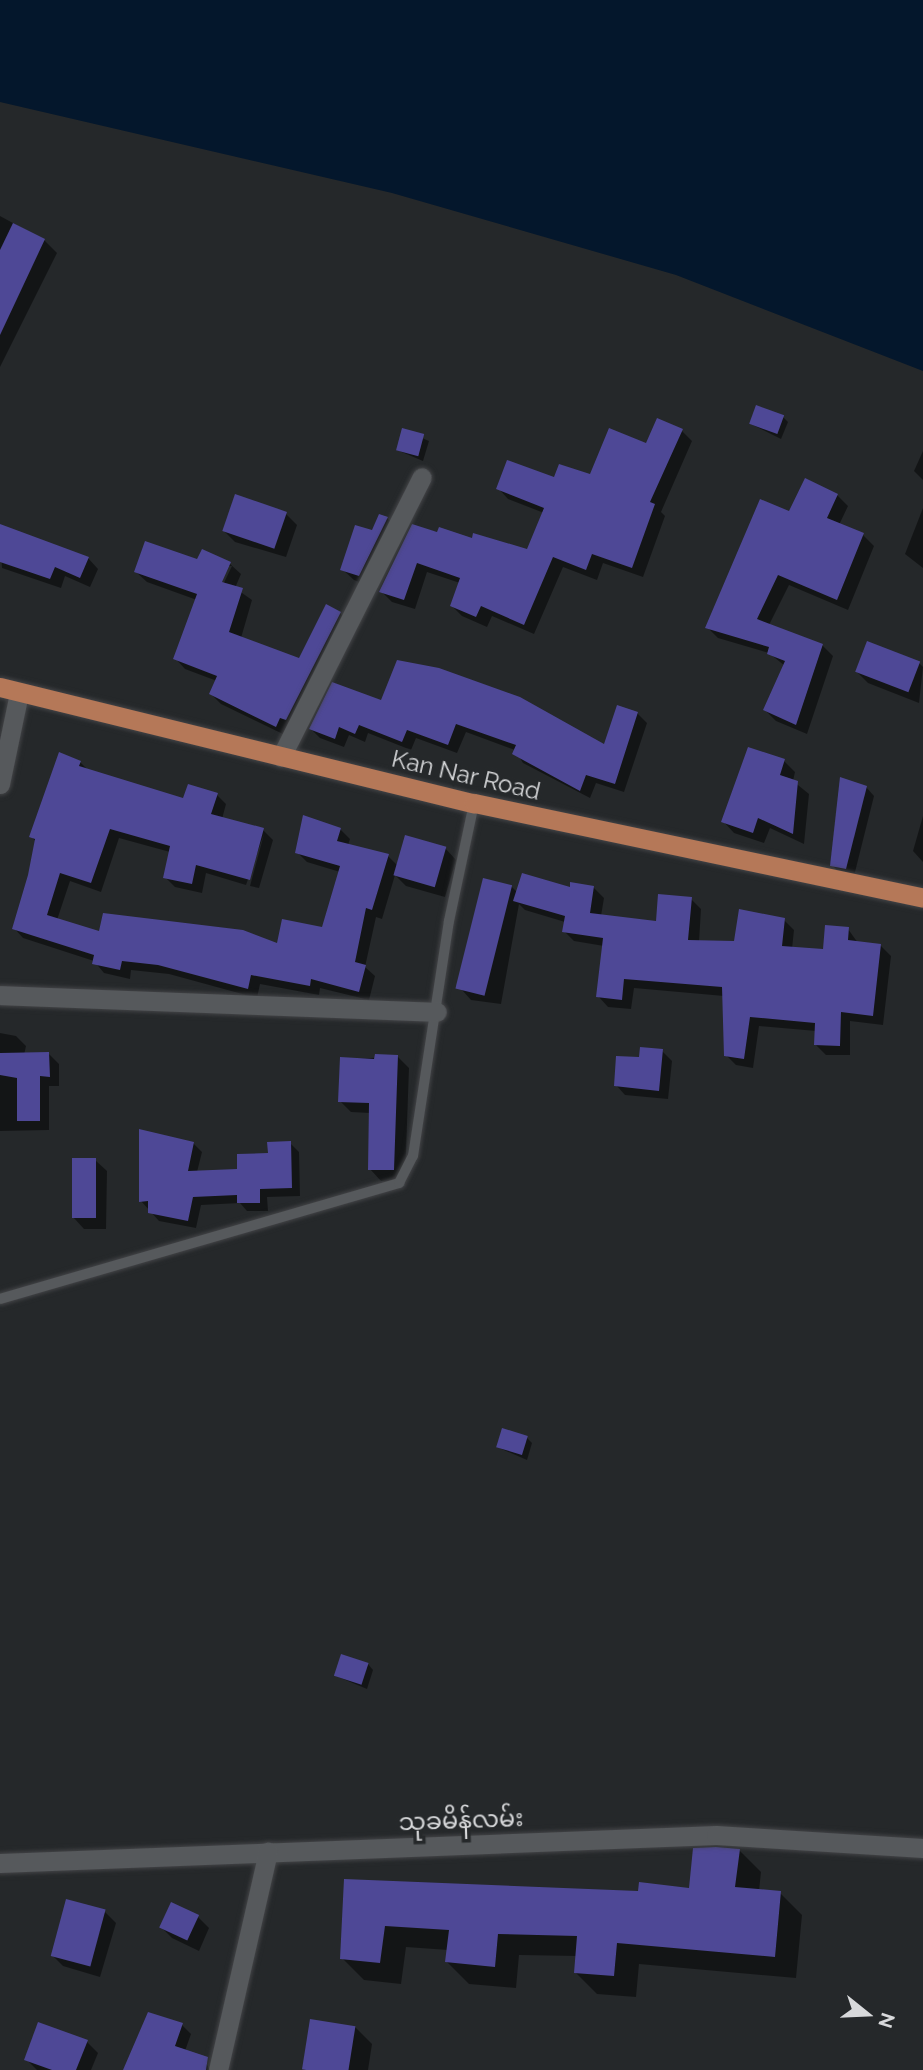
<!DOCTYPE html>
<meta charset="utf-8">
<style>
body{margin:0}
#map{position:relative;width:923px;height:2070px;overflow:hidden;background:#25282a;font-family:Raleway,"Noto Sans Myanmar",sans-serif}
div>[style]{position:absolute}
.water>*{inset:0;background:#04172c}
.shadow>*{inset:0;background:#0007}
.building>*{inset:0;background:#4e4896;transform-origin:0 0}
.roads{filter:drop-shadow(0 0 2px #434447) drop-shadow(0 0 2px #434447)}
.service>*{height:10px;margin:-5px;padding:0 5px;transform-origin:5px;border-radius:5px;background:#56595c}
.minor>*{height:19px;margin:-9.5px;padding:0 9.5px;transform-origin:9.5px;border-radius:9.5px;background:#56595c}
.primary>*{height:19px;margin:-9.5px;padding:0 9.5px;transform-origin:9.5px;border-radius:9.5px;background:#b57858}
span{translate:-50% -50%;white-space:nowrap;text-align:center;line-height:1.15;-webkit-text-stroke:7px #25282a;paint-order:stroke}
.street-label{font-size:24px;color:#d8d9db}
.north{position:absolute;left:832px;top:1979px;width:70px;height:70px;-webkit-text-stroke:5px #25282a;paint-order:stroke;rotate:108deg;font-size:19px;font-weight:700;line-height:28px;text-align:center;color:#d8d9db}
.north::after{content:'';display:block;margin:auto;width:24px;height:32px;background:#d8d9db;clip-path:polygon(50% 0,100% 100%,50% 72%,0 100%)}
</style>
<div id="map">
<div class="water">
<i style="clip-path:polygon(0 0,923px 0,923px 371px,676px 275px,392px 193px,0 102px)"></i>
</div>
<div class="shadow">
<i style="clip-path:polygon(0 216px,44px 240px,57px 253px,0 367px)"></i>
<i style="clip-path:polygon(783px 417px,788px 422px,781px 439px,751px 424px)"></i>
<i style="clip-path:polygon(403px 430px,429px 441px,423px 461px,397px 450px)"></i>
<i style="clip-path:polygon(682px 431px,692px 441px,661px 512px,665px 516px,643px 577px,603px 563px,597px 580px,563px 567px,534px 634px,492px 616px,487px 627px,462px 616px,452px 606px,460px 583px,427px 572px,415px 609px,392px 602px,381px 591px,413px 527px,528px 551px,544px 513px,508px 499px,498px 488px,591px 477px)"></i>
<i style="clip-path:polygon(923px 451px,923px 480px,914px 471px)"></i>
<i style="clip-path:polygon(806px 480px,837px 495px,848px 506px,839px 525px,863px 535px,874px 546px,848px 610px,789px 585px,769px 625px,822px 645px,833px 656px,807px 734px,776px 721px,765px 710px,785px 666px,769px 653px,718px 638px,707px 627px,789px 513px)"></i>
<i style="clip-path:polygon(923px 508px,923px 568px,905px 554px)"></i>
<i style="clip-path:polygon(286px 514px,297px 525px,286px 557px,235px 542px,224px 531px)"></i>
<i style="clip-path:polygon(387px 518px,398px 529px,370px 586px,354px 580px,342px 569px)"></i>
<i style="clip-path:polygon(0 535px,88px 558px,98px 569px,90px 587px,65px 576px,61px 588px,2px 568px)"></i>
<i style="clip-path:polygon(evenodd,203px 551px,230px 564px,241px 574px,235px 588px,252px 600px,241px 638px,300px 660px,340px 613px,350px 624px,287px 736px,221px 704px,211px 694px,217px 681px,185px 669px,175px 658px,197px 600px,147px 582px,136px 572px,198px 561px,203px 551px,228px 566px,232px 566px,220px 591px,217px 590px,228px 566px)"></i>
<i style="clip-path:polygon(919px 663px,923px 667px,919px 703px,868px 683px,857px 672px)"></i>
<i style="clip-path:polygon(382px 702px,605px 747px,637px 713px,647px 723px,624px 792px,596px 783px,590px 798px,523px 763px,515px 750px,466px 732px,457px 753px,416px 738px,411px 750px,368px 733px,365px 742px,349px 735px,344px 747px,320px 738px,311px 729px)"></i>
<i style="clip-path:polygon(784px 761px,795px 772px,793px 781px,809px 794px,804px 844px,770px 828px,764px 843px,734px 833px,723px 821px)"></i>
<i style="clip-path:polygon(80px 762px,89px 771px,184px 800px,217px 795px,226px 804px,222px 819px,263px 830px,273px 840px,259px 888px,250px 886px,264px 834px,246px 885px,206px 873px,202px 893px,175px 887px,165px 877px,170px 852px,119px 838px,101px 892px,70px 881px,57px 920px,100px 933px,278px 945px,324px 929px,340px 872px,307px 862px,297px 852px,340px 829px,350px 839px,348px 845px,388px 856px,398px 866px,445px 848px,456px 860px,445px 897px,406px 886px,395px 875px,382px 919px,376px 917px,365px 967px,375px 976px,369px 1000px,320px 988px,319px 995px,260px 984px,257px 998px,169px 974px,131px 970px,130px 979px,104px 973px,94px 961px,23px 938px,14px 928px,30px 876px,36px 842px,31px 836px)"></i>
<i style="clip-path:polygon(866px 787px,874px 796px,854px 876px,840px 873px,832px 865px)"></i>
<i style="clip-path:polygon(923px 816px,923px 862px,913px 851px)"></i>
<i style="clip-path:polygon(511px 886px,518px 893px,594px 888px,604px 898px,601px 916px,657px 923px,691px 899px,701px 909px,699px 942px,736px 943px,784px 920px,794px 930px,792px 949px,825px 951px,848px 929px,858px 943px,881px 946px,891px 956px,883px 1025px,850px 1021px,850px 1055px,826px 1055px,816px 1045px,816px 1031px,759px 1026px,753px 1068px,736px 1065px,726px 1055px,724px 996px,634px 988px,631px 1009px,608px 1007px,598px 996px,604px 946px,574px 941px,564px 931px,565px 922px,525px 910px,519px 904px,501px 1004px,471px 1000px,462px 990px)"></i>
<i style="clip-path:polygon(0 1033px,16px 1036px,26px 1046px,24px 1055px,49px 1054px,59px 1064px,59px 1086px,49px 1086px,49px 1130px,0 1131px)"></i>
<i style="clip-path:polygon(662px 1051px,672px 1061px,668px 1099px,625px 1095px,616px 1085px,641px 1059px)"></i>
<i style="clip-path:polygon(398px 1057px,409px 1068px,405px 1180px,381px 1181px,370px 1169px,370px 1113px,351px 1112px,340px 1101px,342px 1059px)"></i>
<i style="clip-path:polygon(193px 1143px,202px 1152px,197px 1172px,239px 1171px,290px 1143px,299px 1152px,300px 1196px,267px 1197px,268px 1211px,247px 1211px,240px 1203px,201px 1205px,196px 1228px,159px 1221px,141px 1201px)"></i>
<i style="clip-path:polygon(95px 1160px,107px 1171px,106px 1229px,84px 1229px,73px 1217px)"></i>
<i style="clip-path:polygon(527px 1438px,532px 1443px,527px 1460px,497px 1447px)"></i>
<i style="clip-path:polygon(368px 1664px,373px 1670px,367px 1689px,336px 1676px)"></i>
<i style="clip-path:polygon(739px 1850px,761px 1872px,759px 1891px,780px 1893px,802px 1915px,796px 1978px,639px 1964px,636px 1997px,597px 1994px,575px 1972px,577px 1956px,519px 1955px,516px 1988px,469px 1984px,447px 1962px,448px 1950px,406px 1947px,401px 1984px,364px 1980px,342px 1958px,346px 1880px,640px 1893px,690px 1890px)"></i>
<i style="clip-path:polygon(105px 1912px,116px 1923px,100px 1977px,63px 1966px,52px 1955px)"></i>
<i style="clip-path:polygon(198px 1917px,209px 1928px,199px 1951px,172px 1938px,161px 1927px)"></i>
<i style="clip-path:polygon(182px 2025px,191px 2034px,185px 2051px,202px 2056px,210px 2070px,126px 2070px)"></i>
<i style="clip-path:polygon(355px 2027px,372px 2044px,368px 2070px,304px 2070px)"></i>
<i style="clip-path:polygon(87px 2042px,98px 2053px,91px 2070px,37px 2070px,26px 2059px)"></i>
</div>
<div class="building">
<i style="clip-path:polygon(13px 223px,45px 239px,0 335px,0 250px)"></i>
<i style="left:756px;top:405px;width:30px;height:20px;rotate:20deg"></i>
<i style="clip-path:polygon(657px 418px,683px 429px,650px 502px,655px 504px,632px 568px,592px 554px,586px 570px,553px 557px,524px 625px,481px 606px,476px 617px,450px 606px,460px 578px,417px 563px,404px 600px,379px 592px,412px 524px,437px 532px,439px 527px,472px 538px,473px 533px,527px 549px,544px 508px,496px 489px,507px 460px,554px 477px,559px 464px,590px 474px,609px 428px,646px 443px)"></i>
<i style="left:402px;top:428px;width:23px;height:23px;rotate:15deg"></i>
<i style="clip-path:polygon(805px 478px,838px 494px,827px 518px,864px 533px,837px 600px,778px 575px,757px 619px,823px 644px,796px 725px,763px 710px,785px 661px,767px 654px,769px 647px,705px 628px,760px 499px,789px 511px)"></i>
<i style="left:235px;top:494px;width:55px;height:39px;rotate:19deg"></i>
<i style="clip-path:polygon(379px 514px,388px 517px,359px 576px,340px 570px,355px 525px,372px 530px)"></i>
<i style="clip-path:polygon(0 524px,89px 557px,80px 578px,55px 567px,50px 579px,0 562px)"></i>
<i style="clip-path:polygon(145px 541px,197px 559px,202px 549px,231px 562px,222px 582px,243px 588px,229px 632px,299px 658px,326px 604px,341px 612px,286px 720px,280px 718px,276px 727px,209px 694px,217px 676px,173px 659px,197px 594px,134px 572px)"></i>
<i style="left:867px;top:641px;width:57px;height:33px;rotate:21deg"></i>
<i style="clip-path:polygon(397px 660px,439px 668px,520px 697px,604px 744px,617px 705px,638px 712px,615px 784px,586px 775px,580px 791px,512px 754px,516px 745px,456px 724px,448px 745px,407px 730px,402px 742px,359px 725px,355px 734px,339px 727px,335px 739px,309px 729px,332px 682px,381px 700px)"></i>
<i style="clip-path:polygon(748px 747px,785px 759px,780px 775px,798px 781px,793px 834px,758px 818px,753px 833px,721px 822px)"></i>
<i style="clip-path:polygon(59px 752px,81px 761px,79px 766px,183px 798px,188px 784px,218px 793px,211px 814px,264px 828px,250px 880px,196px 865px,192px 884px,163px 878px,170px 846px,110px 829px,91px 883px,60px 873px,47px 915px,99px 931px,103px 913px,243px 930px,277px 943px,282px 919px,322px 927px,340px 866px,295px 853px,303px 815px,341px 828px,337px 841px,389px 854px,372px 910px,366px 908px,355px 962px,366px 965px,359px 992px,311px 979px,310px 986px,251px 975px,248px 989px,158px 965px,122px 961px,120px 970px,92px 964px,94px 955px,12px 929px,28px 875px,35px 839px,29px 837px)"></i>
<i style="clip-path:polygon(840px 777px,867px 786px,846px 869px,830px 866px)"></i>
<i style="left:405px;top:835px;width:43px;height:42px;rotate:16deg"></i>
<i style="clip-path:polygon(522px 873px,570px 887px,570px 882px,594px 886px,590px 913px,656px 921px,658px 894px,692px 897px,688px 940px,734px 941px,739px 909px,785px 918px,782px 946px,823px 949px,825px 925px,849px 927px,848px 940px,881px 944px,873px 1016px,841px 1012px,840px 1046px,814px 1045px,815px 1023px,750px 1017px,744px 1059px,724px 1056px,722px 987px,624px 979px,622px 1000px,596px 997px,603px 938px,562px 932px,565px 916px,513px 901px)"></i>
<i style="left:483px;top:878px;width:30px;height:114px;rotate:14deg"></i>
<i style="clip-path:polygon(640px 1047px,663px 1049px,659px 1091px,614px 1086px,616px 1056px,639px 1057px)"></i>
<i style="clip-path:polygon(49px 1052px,50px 1077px,40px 1076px,40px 1121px,17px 1121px,17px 1078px,0 1075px,0 1053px)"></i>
<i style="clip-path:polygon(375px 1054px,398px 1055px,394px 1170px,368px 1170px,369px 1103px,338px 1102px,340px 1057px,374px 1059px)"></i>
<i style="clip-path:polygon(139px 1129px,194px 1142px,188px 1171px,237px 1169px,237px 1154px,268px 1153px,267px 1142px,291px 1141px,292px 1188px,260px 1189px,260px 1203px,237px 1203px,237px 1195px,193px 1197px,188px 1221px,148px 1213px,148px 1201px,139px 1202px)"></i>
<i style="left:72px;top:1158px;width:24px;height:60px"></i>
<i style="left:502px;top:1428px;width:27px;height:20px;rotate:17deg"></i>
<i style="left:341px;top:1654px;width:29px;height:23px;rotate:18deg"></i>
<i style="clip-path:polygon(716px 1847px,740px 1849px,735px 1887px,781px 1891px,775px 1957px,617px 1943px,614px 1976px,574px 1973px,577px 1936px,498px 1934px,495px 1967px,445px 1962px,449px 1930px,385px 1926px,380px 1963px,340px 1959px,344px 1879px,638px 1891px,639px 1882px,689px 1888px,693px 1848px)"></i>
<i style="left:66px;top:1899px;width:41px;height:59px;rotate:15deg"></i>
<i style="left:171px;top:1902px;width:31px;height:28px;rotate:25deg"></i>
<i style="clip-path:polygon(148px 2012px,183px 2023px,175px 2046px,208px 2057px,206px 2070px,123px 2070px)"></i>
<i style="left:310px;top:2019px;width:46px;height:51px;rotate:9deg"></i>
<i style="clip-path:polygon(38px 2022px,88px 2040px,76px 2070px,52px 2070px,24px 2060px)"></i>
</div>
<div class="roads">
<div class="service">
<i style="left:0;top:1299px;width:416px;rotate:-16.2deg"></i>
<i style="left:399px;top:1183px;width:30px;rotate:-63deg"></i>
<i style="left:413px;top:1156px;width:238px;rotate:-81.3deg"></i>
<i style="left:449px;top:921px;width:121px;rotate:-78deg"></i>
</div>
<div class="minor">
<i style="left:281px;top:757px;width:313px;rotate:-63.3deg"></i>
<i style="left:0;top:784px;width:93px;rotate:-78.2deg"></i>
<i style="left:0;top:995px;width:437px;rotate:2.2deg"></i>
<i style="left:0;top:1863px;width:717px;rotate:-2.24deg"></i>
<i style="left:716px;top:1835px;width:207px;rotate:3.6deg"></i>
<i style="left:218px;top:2070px;width:224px;rotate:-77.1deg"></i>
</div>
<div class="primary">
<i style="left:0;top:687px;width:488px;rotate:13.8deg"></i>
<i style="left:474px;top:803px;width:459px;rotate:11.9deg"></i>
</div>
</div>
<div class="street-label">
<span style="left:466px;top:775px;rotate:13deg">Kan Nar Road</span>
<span style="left:461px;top:1820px;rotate:-2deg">သုခမိန်လမ်း</span>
</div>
<div class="north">N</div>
</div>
